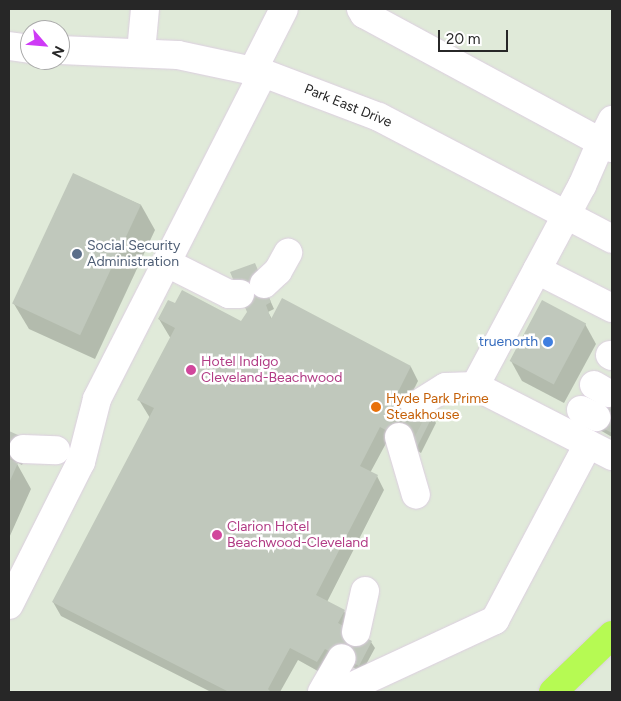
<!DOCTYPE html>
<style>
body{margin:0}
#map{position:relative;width:621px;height:701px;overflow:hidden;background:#e0ead9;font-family:Figtree,sans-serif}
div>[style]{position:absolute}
.shadow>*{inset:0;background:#0003}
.building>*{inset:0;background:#c0c8bc;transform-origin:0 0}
.minor-tunnel>*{height:28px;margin-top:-14px;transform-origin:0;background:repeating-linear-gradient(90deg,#bbc3b5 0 28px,transparent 0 42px)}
.roads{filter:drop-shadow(0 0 1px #dccee0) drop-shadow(0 0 1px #dccee0)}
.minor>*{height:28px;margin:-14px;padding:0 14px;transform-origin:14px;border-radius:14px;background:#fff}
.highway>*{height:28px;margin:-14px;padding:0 14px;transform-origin:14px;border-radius:14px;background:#b6fa53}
.dots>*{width:14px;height:14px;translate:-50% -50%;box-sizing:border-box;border:2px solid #fff;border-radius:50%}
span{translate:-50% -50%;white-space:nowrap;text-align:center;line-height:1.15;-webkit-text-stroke:5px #fff;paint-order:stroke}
.street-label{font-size:14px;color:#272727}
.service-label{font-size:14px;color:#4e5e75}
.left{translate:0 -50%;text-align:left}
.shop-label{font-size:14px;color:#366cbe}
.right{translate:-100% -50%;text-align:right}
.hotel-label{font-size:14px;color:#b23c85}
.food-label{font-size:14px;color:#c56008}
.frame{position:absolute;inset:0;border:10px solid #272727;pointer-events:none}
.north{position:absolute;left:20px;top:20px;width:50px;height:50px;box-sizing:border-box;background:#fff;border:1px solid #a9a9a9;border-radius:50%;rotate:117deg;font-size:14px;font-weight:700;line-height:20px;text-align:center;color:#272727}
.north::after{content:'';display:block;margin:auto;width:18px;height:22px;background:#ce3af6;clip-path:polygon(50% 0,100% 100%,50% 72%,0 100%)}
.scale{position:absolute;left:438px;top:30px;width:70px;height:22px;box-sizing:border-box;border:2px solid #272727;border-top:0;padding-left:6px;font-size:15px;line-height:18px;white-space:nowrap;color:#272727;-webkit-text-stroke:4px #fff;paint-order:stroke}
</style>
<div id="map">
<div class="shadow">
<i style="clip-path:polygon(73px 175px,141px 205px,155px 230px,95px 359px,29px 329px,14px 304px)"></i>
<i style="clip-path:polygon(254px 264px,274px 309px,268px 312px,272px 319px,282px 300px,411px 367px,418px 381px,407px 403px,432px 416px,436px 423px,421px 453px,390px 436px,370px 473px,377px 476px,384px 490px,327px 602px,344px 611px,352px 625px,349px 630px,371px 642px,375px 648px,362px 672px,334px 658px,325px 675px,298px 660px,280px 692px,211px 692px,61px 616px,53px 602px,150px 418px,139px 400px,171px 339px,159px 319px,242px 322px,249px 313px)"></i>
<i style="clip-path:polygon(585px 324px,596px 344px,564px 403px,522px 381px,511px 361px)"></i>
<i style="clip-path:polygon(612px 388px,612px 437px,598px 429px)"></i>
<i style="clip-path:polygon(9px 433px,26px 440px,30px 447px,22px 465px,16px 462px,31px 489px,9px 538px)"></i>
</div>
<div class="building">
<i style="left:73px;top:173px;width:75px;height:144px;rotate:25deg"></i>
<i style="clip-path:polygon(255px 263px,271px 302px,266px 305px,271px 319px,282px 298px,411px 366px,396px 396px,433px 415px,417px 447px,380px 427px,360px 466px,378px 475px,316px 595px,345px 610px,338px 623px,372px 641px,359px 666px,325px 649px,317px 662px,290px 648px,268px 689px,271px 692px,229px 692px,52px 602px,154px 408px,137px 400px,175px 328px,158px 319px,168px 300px,175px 303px,182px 290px,241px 321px,247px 312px,230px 272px)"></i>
<i style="left:542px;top:300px;width:50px;height:69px;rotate:28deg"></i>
<i style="clip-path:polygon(612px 385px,612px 433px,593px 423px)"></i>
<i style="clip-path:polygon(9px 431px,27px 439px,18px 459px,9px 455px)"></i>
<i style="clip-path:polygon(9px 459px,18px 463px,9px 483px)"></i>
</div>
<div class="minor-tunnel">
<i style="left:399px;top:437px;width:35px;rotate:-63deg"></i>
</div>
<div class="roads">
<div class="minor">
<i style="left:361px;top:9px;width:6px;rotate:59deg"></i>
<i style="left:364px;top:14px;width:269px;rotate:28.4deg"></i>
<i style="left:601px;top:142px;width:25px;rotate:-63deg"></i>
<i style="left:9px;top:46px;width:21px;rotate:8deg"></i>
<i style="left:60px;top:50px;width:118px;rotate:2.4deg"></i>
<i style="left:178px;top:55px;width:87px;rotate:12deg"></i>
<i style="left:263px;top:73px;width:124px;rotate:20.8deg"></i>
<i style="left:379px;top:117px;width:263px;rotate:27.6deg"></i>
<i style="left:141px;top:52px;width:43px;rotate:-84.7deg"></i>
<i style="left:253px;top:70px;width:68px;rotate:-63.1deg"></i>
<i style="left:167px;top:263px;width:69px;rotate:26.6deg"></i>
<i style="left:229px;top:294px;width:11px"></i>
<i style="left:537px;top:270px;width:84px;rotate:26.9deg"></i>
<i style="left:264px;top:284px;width:19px;rotate:-43deg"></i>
<i style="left:278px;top:271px;width:21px;rotate:-61deg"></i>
<i style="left:610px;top:355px;width:2px;rotate:27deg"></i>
<i style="left:594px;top:385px;width:16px;rotate:30deg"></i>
<i style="left:475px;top:386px;width:227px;rotate:-61.9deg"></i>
<i style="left:582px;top:186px;width:48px;rotate:-66.6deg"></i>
<i style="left:601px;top:142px;width:13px;rotate:29deg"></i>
<i style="left:415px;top:406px;width:36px;rotate:-32deg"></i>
<i style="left:446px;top:387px;width:29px;rotate:-2deg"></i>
<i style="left:475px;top:386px;width:154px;rotate:27.1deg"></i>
<i style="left:581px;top:410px;width:17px;rotate:25deg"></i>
<i style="left:399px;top:437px;width:60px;rotate:73.7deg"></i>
<i style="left:23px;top:449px;width:33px;rotate:2deg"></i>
<i style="left:9px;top:605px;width:160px;rotate:-63.3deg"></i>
<i style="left:81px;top:462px;width:65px;rotate:-75.7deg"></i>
<i style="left:97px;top:399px;width:366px;rotate:-63deg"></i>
<i style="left:356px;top:632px;width:42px;rotate:-77.6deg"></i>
<i style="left:322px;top:692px;width:39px;rotate:-60deg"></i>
<i style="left:340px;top:692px;width:171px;rotate:-24.9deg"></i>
<i style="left:495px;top:620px;width:199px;rotate:-62.1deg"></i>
</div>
<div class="highway">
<i style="left:553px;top:692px;width:82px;rotate:-44deg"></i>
</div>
</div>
<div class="dots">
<i style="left:77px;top:254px;background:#5c6f8a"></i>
<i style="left:548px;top:342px;background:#3f7fe0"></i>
<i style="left:191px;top:370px;background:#d1479c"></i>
<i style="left:376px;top:407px;background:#e8710a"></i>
<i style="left:217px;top:535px;background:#d1479c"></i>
</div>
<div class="street-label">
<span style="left:348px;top:106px;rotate:22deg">Park East Drive</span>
</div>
<div class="service-label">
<span class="left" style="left:87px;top:254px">Social Security<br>Administration</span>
</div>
<div class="shop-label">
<span class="right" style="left:538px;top:342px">truenorth</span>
</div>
<div class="hotel-label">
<span class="left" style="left:201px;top:370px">Hotel Indigo<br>Cleveland-Beachwood</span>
<span class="left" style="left:227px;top:535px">Clarion Hotel<br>Beachwood-Cleveland</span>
</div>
<div class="food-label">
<span class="left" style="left:386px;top:407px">Hyde Park Prime<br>Steakhouse</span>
</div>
<div class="frame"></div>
<div class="north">N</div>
<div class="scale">20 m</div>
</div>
